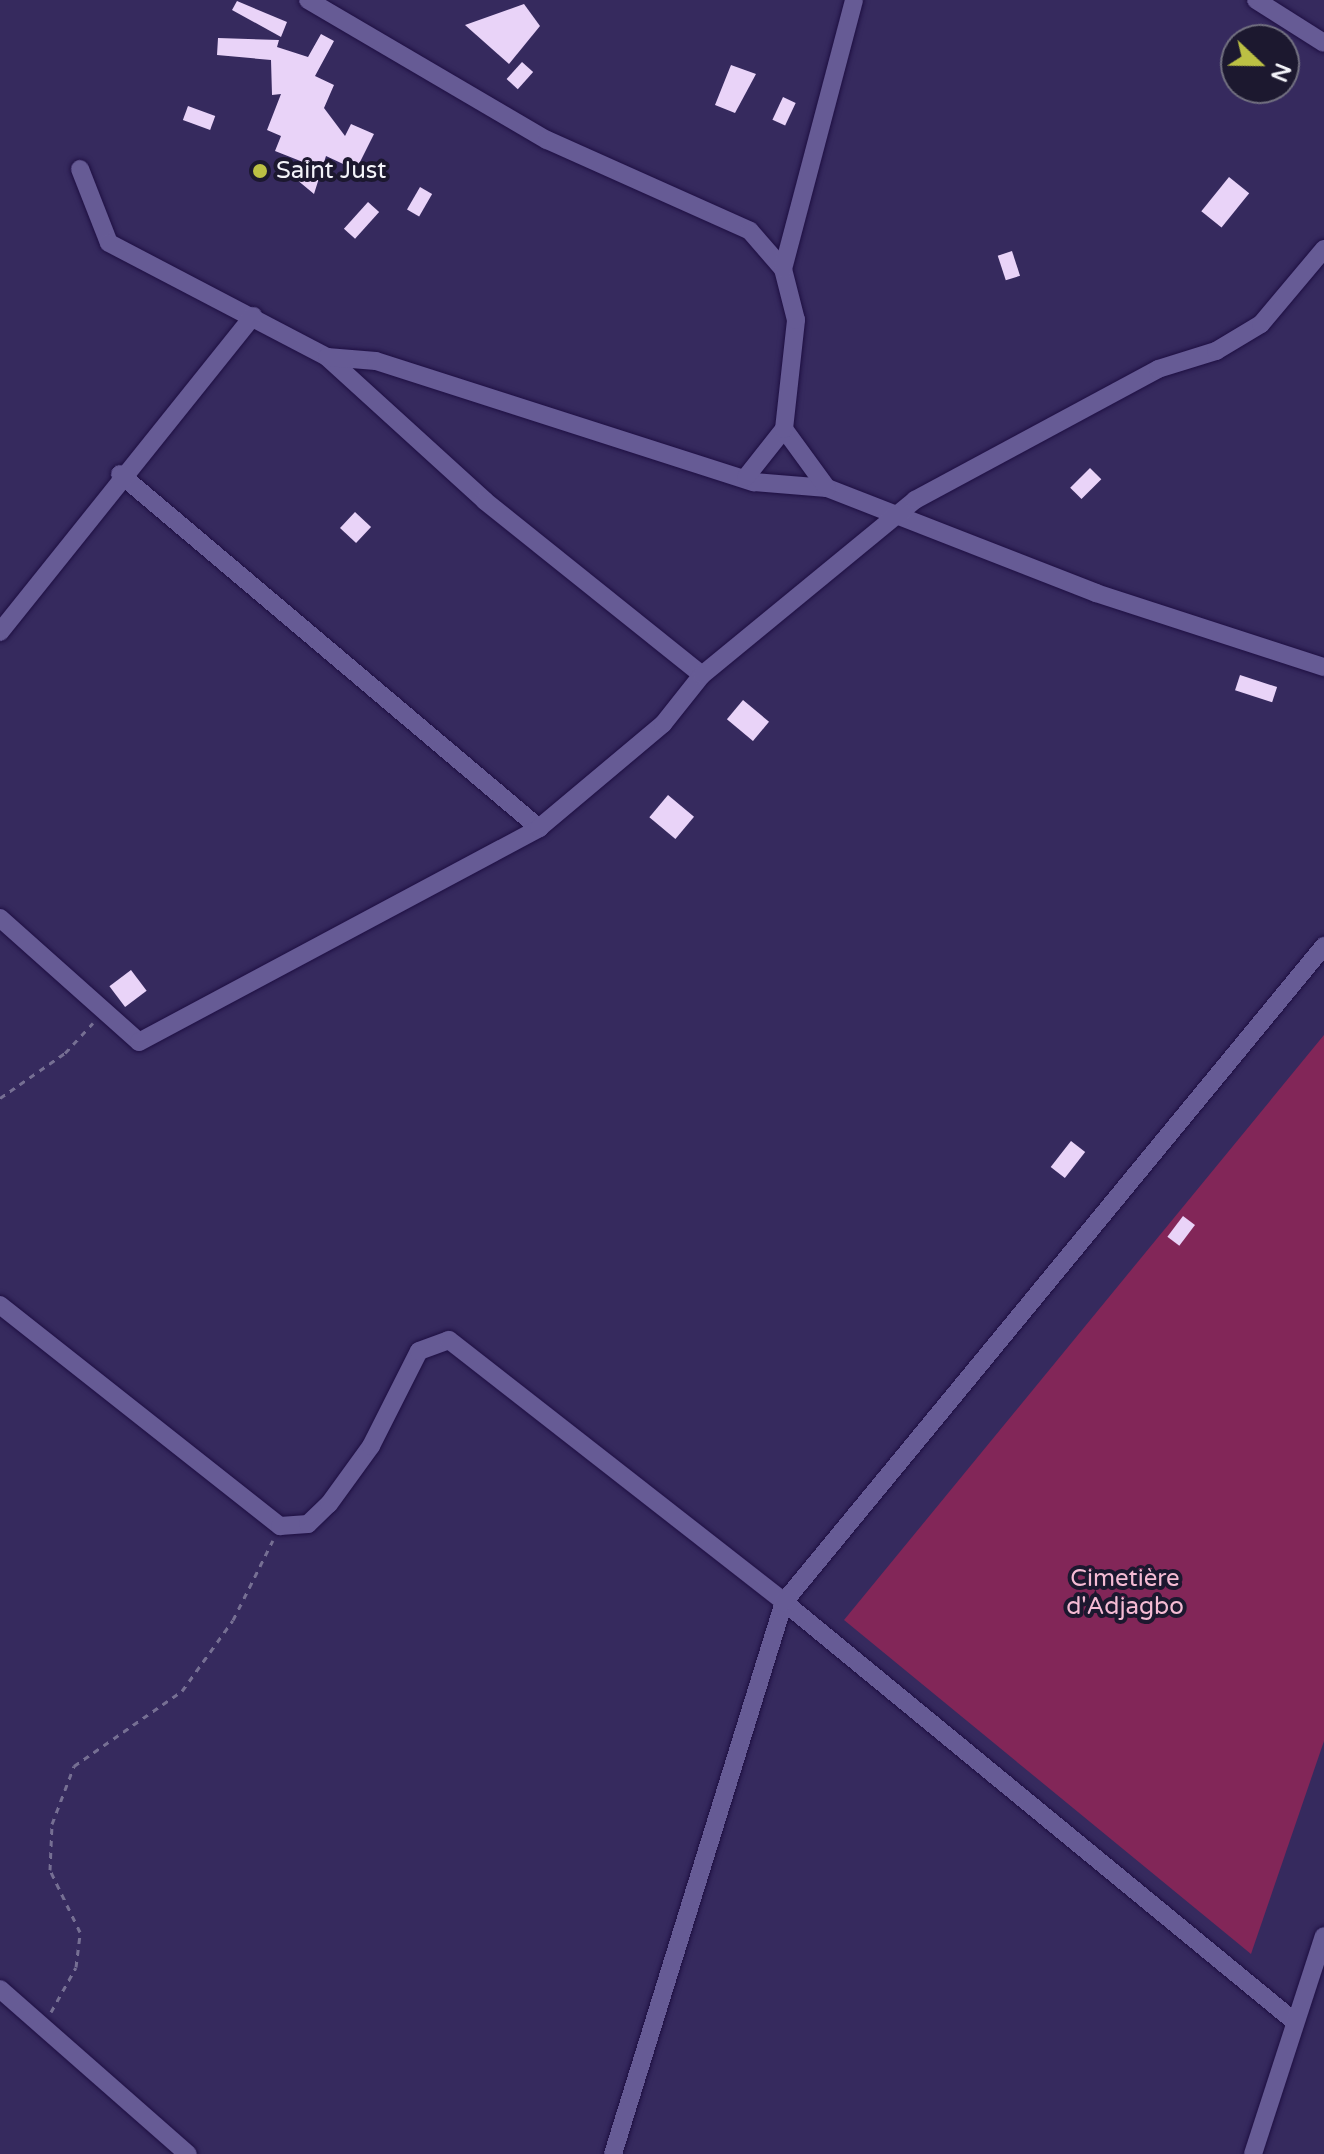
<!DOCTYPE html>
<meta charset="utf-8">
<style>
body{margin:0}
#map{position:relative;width:1324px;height:2154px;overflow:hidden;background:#362a5e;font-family:"Varela Round",sans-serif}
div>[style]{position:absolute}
.green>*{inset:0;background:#822658}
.building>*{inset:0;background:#e9d3f8;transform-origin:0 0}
.path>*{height:3px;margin-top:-1.5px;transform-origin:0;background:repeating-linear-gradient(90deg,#766f93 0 6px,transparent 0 12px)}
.roads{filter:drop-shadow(0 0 2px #1e0f42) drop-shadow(0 0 2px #1e0f42)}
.minor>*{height:18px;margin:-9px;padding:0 9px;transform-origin:9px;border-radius:9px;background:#665b95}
.dots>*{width:22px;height:22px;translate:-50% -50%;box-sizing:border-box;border:4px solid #1c182f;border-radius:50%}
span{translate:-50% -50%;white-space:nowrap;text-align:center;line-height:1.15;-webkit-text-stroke:8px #1c182f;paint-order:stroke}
.poi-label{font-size:24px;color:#f3f3f9}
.left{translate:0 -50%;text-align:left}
.park-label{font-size:24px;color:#f5bbd4}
.north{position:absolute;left:1220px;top:24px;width:80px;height:80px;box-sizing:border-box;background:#1c182f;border:2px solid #727080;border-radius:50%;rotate:112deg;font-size:22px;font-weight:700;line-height:32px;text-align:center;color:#f3f3f9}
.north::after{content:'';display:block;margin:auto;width:28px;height:36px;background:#bcc044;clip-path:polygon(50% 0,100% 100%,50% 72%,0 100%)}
</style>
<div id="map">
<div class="green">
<i style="clip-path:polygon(1324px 1035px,1324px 1741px,1251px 1954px,844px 1620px)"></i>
</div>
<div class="building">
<i style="clip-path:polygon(237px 1px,287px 22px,281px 37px,232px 10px)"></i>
<i style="clip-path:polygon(524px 4px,540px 26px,509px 64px,465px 25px)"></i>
<i style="clip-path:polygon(321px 34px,334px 41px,315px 76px,334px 85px,324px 108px,345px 136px,351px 124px,374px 134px,356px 170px,326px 156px,314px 194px,296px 179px,308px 164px,275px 151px,281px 136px,267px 130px,281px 94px,272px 95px,271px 60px,217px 55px,218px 38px,279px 40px,277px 47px,308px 57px)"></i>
<i style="left:522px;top:62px;width:15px;height:23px;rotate:42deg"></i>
<i style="clip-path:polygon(731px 65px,756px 74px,735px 113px,715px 105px)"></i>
<i style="left:783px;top:97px;width:14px;height:25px;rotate:25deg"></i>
<i style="left:188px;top:106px;width:29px;height:15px;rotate:20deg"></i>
<i style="left:1229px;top:177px;width:26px;height:44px;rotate:39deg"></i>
<i style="left:420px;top:187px;width:14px;height:26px;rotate:30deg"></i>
<i style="left:368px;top:202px;width:15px;height:36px;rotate:42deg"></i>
<i style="left:1012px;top:251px;width:26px;height:15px;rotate:72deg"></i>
<i style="left:1090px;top:468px;width:16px;height:28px;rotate:45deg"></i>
<i style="left:355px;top:512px;width:22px;height:22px;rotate:43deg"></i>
<i style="left:1240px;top:675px;width:39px;height:16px;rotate:18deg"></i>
<i style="left:743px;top:700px;width:34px;height:25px;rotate:40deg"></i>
<i style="left:668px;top:795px;width:34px;height:29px;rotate:40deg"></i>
<i style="left:131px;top:970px;width:26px;height:27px;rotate:53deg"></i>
<i style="left:1071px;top:1141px;width:18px;height:33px;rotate:38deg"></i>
<i style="left:1183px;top:1216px;width:15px;height:26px;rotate:37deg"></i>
</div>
<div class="path">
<i style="left:0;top:1098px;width:79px;rotate:-34.7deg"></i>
<i style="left:65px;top:1053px;width:41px;rotate:-47deg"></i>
<i style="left:51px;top:2012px;width:51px;rotate:-60.9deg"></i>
<i style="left:76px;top:1967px;width:35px;rotate:-83deg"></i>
<i style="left:80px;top:1932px;width:69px;rotate:-115.8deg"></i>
<i style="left:50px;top:1870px;width:46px;rotate:-87.5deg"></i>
<i style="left:52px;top:1824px;width:62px;rotate:-69.2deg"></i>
<i style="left:74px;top:1766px;width:131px;rotate:-34.8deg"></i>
<i style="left:182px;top:1691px;width:87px;rotate:-54.3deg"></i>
<i style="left:233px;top:1620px;width:89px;rotate:-63.4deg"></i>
</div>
<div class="roads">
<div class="minor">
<i style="left:308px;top:0;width:277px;rotate:30.4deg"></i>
<i style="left:547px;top:140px;width:222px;rotate:24.1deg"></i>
<i style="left:750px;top:231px;width:50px;rotate:49deg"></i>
<i style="left:1256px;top:0;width:80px;rotate:32.3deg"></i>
<i style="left:80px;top:169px;width:79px;rotate:68.6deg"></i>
<i style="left:109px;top:243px;width:246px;rotate:27.6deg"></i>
<i style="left:327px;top:357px;width:214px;rotate:42.3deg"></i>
<i style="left:485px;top:501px;width:278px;rotate:38.7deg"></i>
<i style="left:327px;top:357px;width:49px;rotate:4.7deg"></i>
<i style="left:376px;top:361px;width:397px;rotate:17.8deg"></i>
<i style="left:754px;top:482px;width:73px;rotate:4.7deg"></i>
<i style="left:827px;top:488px;width:289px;rotate:21.3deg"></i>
<i style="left:1096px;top:593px;width:240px;rotate:18deg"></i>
<i style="left:784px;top:429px;width:73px;rotate:53.9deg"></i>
<i style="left:120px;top:474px;width:549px;rotate:40.19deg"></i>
<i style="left:746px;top:477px;width:61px;rotate:-51.6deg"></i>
<i style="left:784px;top:429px;width:110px;rotate:-83.7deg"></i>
<i style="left:796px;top:320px;width:53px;rotate:-104.3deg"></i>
<i style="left:783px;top:269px;width:278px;rotate:-75.2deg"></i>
<i style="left:0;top:632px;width:405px;rotate:-51.3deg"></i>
<i style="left:0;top:918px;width:186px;rotate:41.7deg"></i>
<i style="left:139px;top:1042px;width:454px;rotate:-28.1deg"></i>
<i style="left:539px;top:828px;width:162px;rotate:-40deg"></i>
<i style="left:663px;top:724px;width:63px;rotate:-51.5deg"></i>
<i style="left:702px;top:675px;width:276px;rotate:-39.4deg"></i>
<i style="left:915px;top:500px;width:276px;rotate:-28.3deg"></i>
<i style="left:1158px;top:369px;width:61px;rotate:-17.2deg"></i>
<i style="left:1216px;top:351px;width:52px;rotate:-31deg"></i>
<i style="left:1261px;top:324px;width:98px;rotate:-50deg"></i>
<i style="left:0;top:1305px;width:357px;rotate:38.3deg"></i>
<i style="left:280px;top:1526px;width:28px;rotate:-4deg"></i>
<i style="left:308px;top:1524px;width:29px;rotate:-44deg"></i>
<i style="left:329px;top:1504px;width:72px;rotate:-54.1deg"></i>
<i style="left:371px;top:1446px;width:106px;rotate:-63.2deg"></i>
<i style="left:419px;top:1351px;width:32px;rotate:-20deg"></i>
<i style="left:449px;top:1340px;width:425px;rotate:38deg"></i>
<i style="left:784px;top:1602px;width:660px;rotate:39.41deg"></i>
<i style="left:0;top:1989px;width:250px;rotate:41.3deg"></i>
<i style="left:613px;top:2154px;width:578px;rotate:-72.79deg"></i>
<i style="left:784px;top:1602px;width:850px;rotate:-50.54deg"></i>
<i style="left:1253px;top:2154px;width:229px;rotate:-72deg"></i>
</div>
</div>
<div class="dots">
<i style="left:260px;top:171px;background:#bcc044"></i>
</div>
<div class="poi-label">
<span class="left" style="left:276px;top:171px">Saint Just</span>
</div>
<div class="park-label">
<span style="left:1125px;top:1593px">Cimetière<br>d'Adjagbo</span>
</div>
<div class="north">N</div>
</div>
